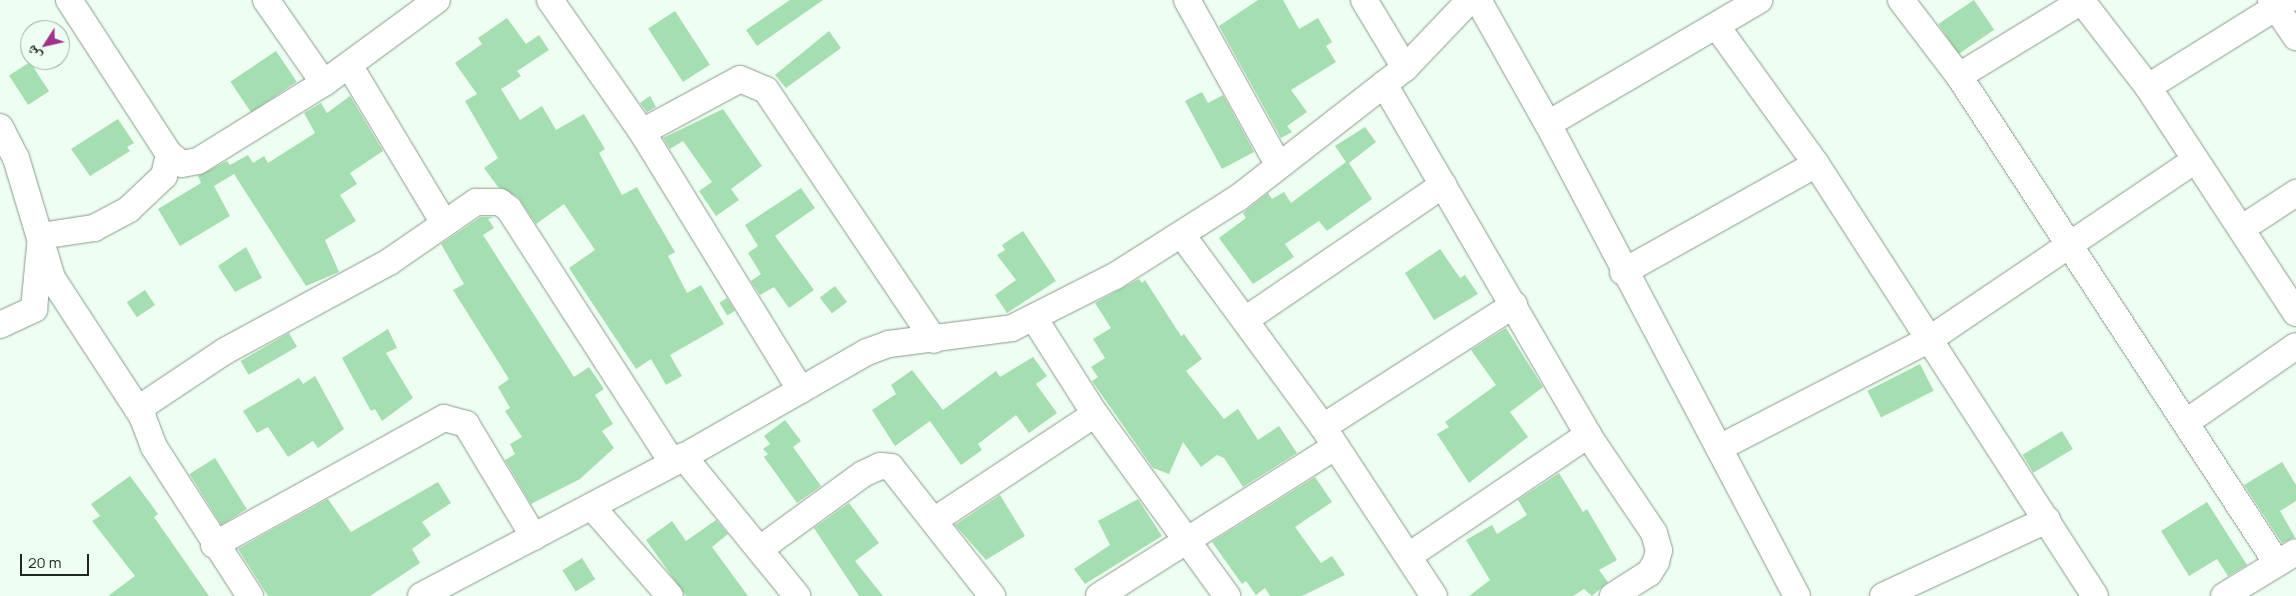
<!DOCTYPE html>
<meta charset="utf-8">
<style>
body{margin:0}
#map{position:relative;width:2296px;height:596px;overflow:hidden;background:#effef2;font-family:Manrope,"Noto Naskh Arabic",sans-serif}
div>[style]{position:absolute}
.building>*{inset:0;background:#a5deb0;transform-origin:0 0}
.roads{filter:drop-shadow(0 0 1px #899a8c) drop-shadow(0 0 1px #899a8c)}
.minor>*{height:26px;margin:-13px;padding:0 13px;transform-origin:13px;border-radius:13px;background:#fff}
span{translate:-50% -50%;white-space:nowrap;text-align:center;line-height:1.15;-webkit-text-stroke:4.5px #effef2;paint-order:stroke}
.north{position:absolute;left:20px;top:20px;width:50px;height:50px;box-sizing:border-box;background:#effef2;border:1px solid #9ca89e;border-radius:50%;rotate:235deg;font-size:14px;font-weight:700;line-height:20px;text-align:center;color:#202721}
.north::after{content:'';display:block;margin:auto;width:18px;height:22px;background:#a2318d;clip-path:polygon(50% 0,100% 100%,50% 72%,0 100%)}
.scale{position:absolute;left:20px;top:554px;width:69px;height:22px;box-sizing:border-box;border:2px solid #202721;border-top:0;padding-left:6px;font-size:15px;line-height:18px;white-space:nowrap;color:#202721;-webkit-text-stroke:4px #effef2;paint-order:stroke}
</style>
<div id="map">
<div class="building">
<i style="clip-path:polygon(790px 0,823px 0,757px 46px,746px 30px)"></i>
<i style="clip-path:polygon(1258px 0,1283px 0,1299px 29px,1318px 18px,1332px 42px,1326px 46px,1336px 62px,1291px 90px,1307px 112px,1287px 126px,1292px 132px,1281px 138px,1219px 26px)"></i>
<i style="left:1974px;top:0;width:36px;height:43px;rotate:56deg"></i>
<i style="left:675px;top:11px;width:64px;height:32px;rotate:57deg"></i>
<i style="clip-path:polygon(507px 18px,526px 44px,539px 35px,549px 50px,517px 71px,521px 76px,501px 89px,520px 120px,542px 106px,556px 130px,584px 114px,605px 149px,599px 153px,622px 195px,637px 187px,642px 196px,675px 252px,668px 256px,687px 293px,701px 285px,724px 324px,670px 355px,682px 376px,666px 385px,651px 359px,636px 369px,569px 268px,595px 250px,564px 204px,536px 224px,518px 197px,498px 187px,484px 168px,498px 158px,465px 101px,477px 94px,455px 63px,482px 44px,478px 38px)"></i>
<i style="clip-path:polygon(829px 31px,841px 48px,786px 88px,775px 75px)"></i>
<i style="left:276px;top:51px;width:37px;height:55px;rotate:56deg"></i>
<i style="left:30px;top:62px;width:35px;height:25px;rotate:57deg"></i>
<i style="clip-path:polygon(1202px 92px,1208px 103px,1223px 95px,1254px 152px,1222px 169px,1185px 101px)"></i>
<i style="clip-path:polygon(350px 96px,383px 151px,350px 173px,357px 184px,340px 195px,356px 221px,325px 240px,339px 272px,306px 286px,234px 174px,214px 186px,230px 216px,180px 246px,158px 209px,201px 183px,198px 176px,227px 161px,230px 165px,248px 155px,253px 163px,264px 156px,268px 163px,315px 133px,304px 113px,321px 103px,327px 113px)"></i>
<i style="clip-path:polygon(650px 96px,656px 107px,647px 112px,640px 103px)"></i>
<i style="clip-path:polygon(723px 109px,762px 166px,731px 189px,739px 200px,716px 216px,699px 191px,712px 182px,683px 141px,670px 149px,663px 138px)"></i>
<i style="clip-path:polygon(118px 119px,134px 143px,127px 147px,130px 151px,90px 176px,71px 149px)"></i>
<i style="clip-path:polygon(1365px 127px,1376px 142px,1349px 163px,1372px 199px,1327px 231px,1319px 221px,1285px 244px,1294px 257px,1253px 284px,1219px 238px,1246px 218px,1243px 213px,1268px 193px,1272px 199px,1284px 192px,1291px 203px,1346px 162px,1335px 146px)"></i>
<i style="clip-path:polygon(801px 188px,815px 208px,775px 236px,814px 290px,789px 308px,774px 287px,760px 295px,751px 281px,761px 274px,748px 253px,758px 246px,745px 225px)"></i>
<i style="clip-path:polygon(481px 217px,493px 217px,488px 219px,494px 228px,483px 235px,574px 377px,589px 367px,604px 389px,595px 395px,613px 424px,602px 431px,614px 448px,580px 479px,531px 504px,505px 460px,515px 454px,510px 444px,522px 437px,505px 411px,510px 408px,498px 387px,509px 379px,453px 290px,464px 284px,441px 244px)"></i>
<i style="clip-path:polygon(1023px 231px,1056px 281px,1007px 313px,995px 295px,1016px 280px,997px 255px,1005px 250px,1002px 245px)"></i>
<i style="clip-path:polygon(246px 247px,262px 278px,235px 292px,218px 266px)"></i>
<i style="clip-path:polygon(1440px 249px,1460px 278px,1465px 275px,1478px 294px,1434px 320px,1405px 273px)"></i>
<i style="clip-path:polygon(1139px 279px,1142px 283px,1145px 280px,1181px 336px,1184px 334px,1202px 359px,1186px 371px,1224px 419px,1238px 409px,1258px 440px,1279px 426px,1297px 453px,1243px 487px,1224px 458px,1217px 455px,1201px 467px,1183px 442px,1169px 474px,1153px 468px,1092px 381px,1098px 377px,1091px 367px,1105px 358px,1093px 339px,1111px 328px,1095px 303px)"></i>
<i style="left:835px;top:286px;width:20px;height:19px;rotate:53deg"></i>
<i style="left:145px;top:290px;width:18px;height:22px;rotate:56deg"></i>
<i style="left:727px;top:298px;width:15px;height:9px;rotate:58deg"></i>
<i style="clip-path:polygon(1506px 328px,1543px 387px,1510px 412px,1528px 437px,1469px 483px,1437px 434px,1449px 427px,1445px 422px,1496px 385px,1471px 350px)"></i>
<i style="clip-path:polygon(388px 329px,397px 348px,386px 353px,413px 398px,382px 421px,375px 409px,371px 411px,342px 358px)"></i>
<i style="left:289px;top:333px;width:16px;height:56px;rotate:60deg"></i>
<i style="clip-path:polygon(1033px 357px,1047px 376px,1036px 384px,1057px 413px,1029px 433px,1016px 415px,978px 444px,982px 450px,961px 465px,930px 421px,895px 446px,872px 410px,896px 394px,891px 385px,912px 370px,943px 410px,996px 371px,1000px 377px)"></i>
<i style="left:1920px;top:364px;width:30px;height:59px;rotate:63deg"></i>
<i style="clip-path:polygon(315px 376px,344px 429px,318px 448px,313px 441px,288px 457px,268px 427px,257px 433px,243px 411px,299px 378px,303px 384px)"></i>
<i style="clip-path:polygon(785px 420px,801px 441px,793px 447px,821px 486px,797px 503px,764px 457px,768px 454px,763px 449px,770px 444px,764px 436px)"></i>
<i style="left:2062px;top:431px;width:21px;height:46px;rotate:59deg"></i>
<i style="left:215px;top:458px;width:60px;height:30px;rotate:58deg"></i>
<i style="clip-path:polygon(2282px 462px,2296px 485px,2296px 501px,2280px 511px,2295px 537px,2282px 543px,2244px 485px)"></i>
<i style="clip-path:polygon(1559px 473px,1583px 512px,1587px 509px,1617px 560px,1599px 570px,1608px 582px,1592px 596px,1584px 589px,1573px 596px,1469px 596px,1490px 580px,1466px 540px,1492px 525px,1497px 534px,1527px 515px,1518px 500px)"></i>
<i style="clip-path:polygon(130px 476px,158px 514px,154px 517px,209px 596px,108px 596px,135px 576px,92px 521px,100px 516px,91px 504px)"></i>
<i style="clip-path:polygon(1315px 477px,1332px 502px,1295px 527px,1321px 563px,1332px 556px,1345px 575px,1302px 596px,1270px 596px,1265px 588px,1256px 595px,1246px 581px,1242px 584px,1212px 542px)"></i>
<i style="clip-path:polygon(438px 482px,451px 503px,422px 522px,431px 535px,412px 549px,420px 563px,370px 596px,268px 596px,238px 549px,328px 499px,351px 532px)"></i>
<i style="clip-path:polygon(1000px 495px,1025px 536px,986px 560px,955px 525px)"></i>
<i style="clip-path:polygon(1138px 499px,1162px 536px,1085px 584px,1074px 569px,1110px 545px,1098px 521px)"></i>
<i style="clip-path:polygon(2207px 502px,2247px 565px,2228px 576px,2217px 559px,2189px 576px,2161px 531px)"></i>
<i style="clip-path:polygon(849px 503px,879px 543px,855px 561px,883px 596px,859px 596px,814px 528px)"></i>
<i style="clip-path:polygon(716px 520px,728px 534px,712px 547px,748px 596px,686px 596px,646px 540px,672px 521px,686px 541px)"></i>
<i style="left:582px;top:558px;width:25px;height:23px;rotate:58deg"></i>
</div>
<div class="roads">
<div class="minor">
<i style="left:69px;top:0;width:184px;rotate:57deg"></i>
<i style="left:169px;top:154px;width:16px;rotate:38deg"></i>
<i style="left:182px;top:164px;width:16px;rotate:-11deg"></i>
<i style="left:198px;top:161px;width:148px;rotate:-31.8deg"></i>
<i style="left:324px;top:83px;width:140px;rotate:-36.3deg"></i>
<i style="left:266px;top:0;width:101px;rotate:55.1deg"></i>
<i style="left:550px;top:0;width:161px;rotate:55.1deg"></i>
<i style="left:642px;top:132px;width:303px;rotate:58.4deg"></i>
<i style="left:1187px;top:0;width:188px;rotate:61deg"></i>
<i style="left:1364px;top:0;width:79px;rotate:58.9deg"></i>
<i style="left:1478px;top:0;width:142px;rotate:60.6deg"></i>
<i style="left:1548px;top:124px;width:534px;rotate:62.19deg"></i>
<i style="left:1901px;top:0;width:96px;rotate:52.7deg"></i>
<i style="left:1959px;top:76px;width:582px;rotate:56.86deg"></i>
<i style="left:2081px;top:0;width:110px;rotate:52.4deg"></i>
<i style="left:2148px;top:87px;width:270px;rotate:56.8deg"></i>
<i style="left:2271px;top:0;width:45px;rotate:56deg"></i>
<i style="left:1718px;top:28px;width:168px;rotate:54.2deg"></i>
<i style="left:1816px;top:164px;width:514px;rotate:57.14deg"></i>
<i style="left:349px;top:65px;width:184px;rotate:59deg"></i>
<i style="left:1959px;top:76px;width:144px;rotate:-31.4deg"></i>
<i style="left:1384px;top:84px;width:406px;rotate:59.8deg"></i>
<i style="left:1588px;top:435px;width:118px;rotate:56deg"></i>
<i style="left:1654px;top:533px;width:18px;rotate:74deg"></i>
<i style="left:1659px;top:550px;width:12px;rotate:104deg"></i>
<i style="left:1656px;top:562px;width:13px;rotate:122deg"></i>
<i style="left:1649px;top:573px;width:43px;rotate:147.4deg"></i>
<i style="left:2148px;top:87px;width:165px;rotate:-31.9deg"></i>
<i style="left:1548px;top:124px;width:245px;rotate:-30.4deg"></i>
<i style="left:0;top:127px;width:35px;rotate:63deg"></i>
<i style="left:16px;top:158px;width:125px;rotate:73.3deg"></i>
<i style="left:52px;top:278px;width:165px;rotate:56.9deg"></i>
<i style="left:642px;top:132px;width:111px;rotate:-28.4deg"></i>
<i style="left:740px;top:79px;width:28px;rotate:23deg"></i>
<i style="left:766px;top:90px;width:301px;rotate:56.1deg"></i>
<i style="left:2241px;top:229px;width:66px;rotate:-33.2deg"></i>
<i style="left:1182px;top:235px;width:238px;rotate:53.7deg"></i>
<i style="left:1323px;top:427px;width:202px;rotate:56.7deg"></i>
<i style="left:1623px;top:272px;width:221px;rotate:-29.2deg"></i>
<i style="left:1034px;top:318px;width:114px;rotate:57.6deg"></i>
<i style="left:1095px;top:414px;width:225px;rotate:54deg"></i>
<i style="left:1245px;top:320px;width:240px;rotate:-34.3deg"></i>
<i style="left:0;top:325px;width:38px;rotate:-25deg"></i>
<i style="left:34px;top:309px;width:73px;rotate:-84.5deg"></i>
<i style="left:41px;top:236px;width:54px;rotate:-8.6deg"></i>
<i style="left:94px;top:228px;width:40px;rotate:-28deg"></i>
<i style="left:129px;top:209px;width:48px;rotate:-43.3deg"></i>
<i style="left:164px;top:176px;width:23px;rotate:-77deg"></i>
<i style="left:2188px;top:421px;width:131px;rotate:-34.8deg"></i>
<i style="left:1323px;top:427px;width:227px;rotate:-32.6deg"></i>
<i style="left:1719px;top:448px;width:237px;rotate:-27.3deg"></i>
<i style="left:1930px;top:339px;width:320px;rotate:-34deg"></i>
<i style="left:683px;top:456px;width:181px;rotate:50.8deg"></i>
<i style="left:592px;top:507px;width:118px;rotate:48.8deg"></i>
<i style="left:935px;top:520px;width:192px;rotate:-33.5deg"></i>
<i style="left:214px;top:545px;width:263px;rotate:-28.9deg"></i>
<i style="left:444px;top:418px;width:23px;rotate:15deg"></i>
<i style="left:466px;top:424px;width:132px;rotate:59deg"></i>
<i style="left:760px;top:549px;width:127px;rotate:-36.1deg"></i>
<i style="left:863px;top:474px;width:19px;rotate:-25deg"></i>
<i style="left:880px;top:466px;width:11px;rotate:5deg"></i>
<i style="left:891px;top:467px;width:164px;rotate:51.9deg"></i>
<i style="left:1410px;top:555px;width:215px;rotate:-34deg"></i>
<i style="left:250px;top:596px;width:177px;rotate:-122.8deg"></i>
<i style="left:154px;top:447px;width:33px;rotate:-111deg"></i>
<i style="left:142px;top:416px;width:11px;rotate:-80deg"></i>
<i style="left:144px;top:405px;width:97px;rotate:-33.7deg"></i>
<i style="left:225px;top:351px;width:187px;rotate:-28.5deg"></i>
<i style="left:389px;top:262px;width:106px;rotate:-34.6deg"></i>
<i style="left:476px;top:202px;width:24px"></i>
<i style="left:500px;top:202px;width:11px;rotate:38deg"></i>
<i style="left:509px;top:209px;width:302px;rotate:57.2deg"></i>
<i style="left:421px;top:596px;width:285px;rotate:-27.8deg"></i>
<i style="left:673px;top:463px;width:224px;rotate:-29.8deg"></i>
<i style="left:867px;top:352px;width:23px;rotate:-20deg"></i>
<i style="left:889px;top:344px;width:124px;rotate:-7.4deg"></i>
<i style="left:1012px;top:328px;width:115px;rotate:-26.8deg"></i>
<i style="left:1115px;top:276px;width:146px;rotate:-32.4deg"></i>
<i style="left:1238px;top:198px;width:212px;rotate:-37.9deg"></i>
<i style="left:1405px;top:68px;width:94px;rotate:-46.3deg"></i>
<i style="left:1099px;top:596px;width:280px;rotate:-32.3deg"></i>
<i style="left:1883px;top:596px;width:181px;rotate:-24.9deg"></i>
<i style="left:2224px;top:596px;width:84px;rotate:-31.4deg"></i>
</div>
</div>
<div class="north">ش</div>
<div class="scale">20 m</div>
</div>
